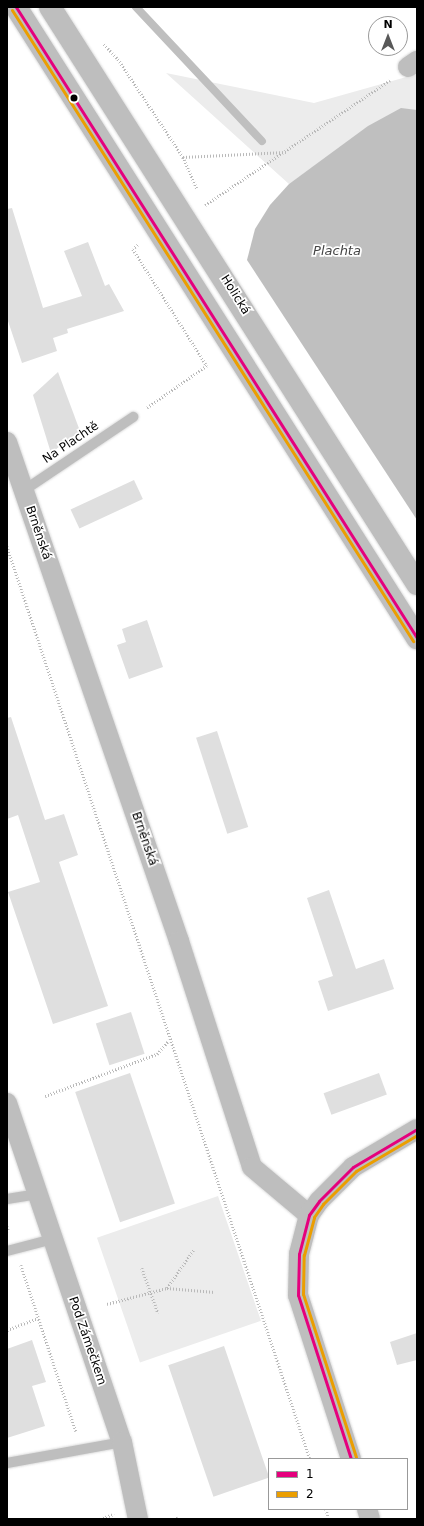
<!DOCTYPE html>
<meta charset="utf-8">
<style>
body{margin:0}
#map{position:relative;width:424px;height:1526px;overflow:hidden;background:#fff;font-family:"DejaVu Sans",sans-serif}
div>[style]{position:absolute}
.green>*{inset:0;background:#ececec;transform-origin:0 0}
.water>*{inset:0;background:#bfbfbf}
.stream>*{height:8px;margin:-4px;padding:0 4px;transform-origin:4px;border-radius:4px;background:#bfbfbf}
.building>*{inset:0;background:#dfdfdf;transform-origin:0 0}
.path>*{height:2.5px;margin-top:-1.25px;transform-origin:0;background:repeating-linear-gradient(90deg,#b9b9b9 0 1px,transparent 0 3px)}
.roads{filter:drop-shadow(0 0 1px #dbdbdb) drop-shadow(0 0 1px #dbdbdb)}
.lane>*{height:10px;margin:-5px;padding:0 5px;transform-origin:5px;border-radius:5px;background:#bebebe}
.street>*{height:20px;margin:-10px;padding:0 10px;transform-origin:10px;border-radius:10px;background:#bebebe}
.primary>*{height:22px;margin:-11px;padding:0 11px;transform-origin:11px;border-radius:11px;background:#bebebe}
.bus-1>*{height:3px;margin:-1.5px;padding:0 1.5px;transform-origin:1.5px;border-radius:1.5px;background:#e5007d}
.bus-2>*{height:3px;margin:-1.5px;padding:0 1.5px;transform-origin:1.5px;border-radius:1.5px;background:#eb9e00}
.dots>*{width:11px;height:11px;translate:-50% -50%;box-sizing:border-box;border:2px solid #fff;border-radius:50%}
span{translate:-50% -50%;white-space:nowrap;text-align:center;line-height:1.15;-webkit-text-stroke:3.5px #fff;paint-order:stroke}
.street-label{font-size:12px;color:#000}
.water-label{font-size:13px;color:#444;font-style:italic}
.frame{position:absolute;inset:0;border:8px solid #000;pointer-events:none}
.legend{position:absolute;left:268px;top:1458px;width:140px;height:52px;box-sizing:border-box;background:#fff;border:1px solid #999;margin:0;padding:5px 7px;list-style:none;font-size:12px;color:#000}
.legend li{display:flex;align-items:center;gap:8px;height:20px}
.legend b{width:20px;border:1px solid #999}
.north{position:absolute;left:368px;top:16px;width:40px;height:40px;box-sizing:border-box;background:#fff;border:1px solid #999;border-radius:50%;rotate:0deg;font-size:11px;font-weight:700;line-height:16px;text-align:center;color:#000}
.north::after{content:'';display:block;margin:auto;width:14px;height:18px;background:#595959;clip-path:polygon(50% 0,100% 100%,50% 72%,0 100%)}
</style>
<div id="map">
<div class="green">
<i style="clip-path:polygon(166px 73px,314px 103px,417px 74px,417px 517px,323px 160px,289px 184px)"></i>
<i style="left:218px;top:1196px;width:132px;height:128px;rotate:71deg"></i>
</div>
<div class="water">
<i style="clip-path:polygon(401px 108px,417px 110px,417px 520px,247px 260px,255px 229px,270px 205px,289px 184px,368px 126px)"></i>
</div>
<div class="stream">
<i style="left:136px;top:7px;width:184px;rotate:46.8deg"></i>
</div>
<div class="building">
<i style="clip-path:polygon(12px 208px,43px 308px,82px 296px,64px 251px,88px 242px,105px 286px,109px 284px,124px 311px,67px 329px,68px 333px,53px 338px,57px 351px,22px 363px,7px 318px,7px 209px)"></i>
<i style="clip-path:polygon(58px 372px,80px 431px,51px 453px,33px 395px)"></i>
<i style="left:134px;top:480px;width:21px;height:70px;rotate:65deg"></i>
<i style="clip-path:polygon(147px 620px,163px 667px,129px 679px,117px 645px,126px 642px,122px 629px)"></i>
<i style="clip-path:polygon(11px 717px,45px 820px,64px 814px,78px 855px,59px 862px,108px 1006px,53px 1024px,8px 892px,40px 882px,18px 815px,7px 819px,7px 718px)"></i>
<i style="left:217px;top:731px;width:101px;height:22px;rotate:72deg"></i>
<i style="clip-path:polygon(329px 890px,356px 969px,384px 959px,394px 989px,328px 1011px,318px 981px,333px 976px,307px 898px)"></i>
<i style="left:131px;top:1012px;width:44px;height:37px;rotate:72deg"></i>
<i style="left:130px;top:1073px;width:138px;height:58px;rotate:71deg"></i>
<i style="left:379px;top:1073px;width:23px;height:59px;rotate:70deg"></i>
<i style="clip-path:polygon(417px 1333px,417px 1360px,397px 1365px,390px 1342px)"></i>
<i style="clip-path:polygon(32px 1340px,46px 1382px,32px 1386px,45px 1426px,7px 1438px,7px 1349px)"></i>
<i style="left:224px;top:1346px;width:139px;height:59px;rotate:71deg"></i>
</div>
<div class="path">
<i style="left:104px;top:44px;width:21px;rotate:47deg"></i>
<i style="left:118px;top:59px;width:118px;rotate:56.4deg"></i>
<i style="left:183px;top:157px;width:35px;rotate:66deg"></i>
<i style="left:183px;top:157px;width:103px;rotate:-2.8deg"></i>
<i style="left:205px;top:205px;width:223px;rotate:-34deg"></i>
<i style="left:138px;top:245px;width:6px;rotate:141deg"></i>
<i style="left:133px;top:249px;width:138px;rotate:57.7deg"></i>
<i style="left:207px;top:366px;width:73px;rotate:145deg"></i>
<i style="left:7px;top:546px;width:962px;rotate:71.64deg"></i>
<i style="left:45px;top:1096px;width:120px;rotate:-20.6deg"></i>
<i style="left:157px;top:1054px;width:18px;rotate:-49deg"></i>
<i style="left:7px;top:1226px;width:6px;rotate:72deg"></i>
<i style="left:21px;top:1265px;width:175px;rotate:71.7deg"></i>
<i style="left:142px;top:1268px;width:48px;rotate:70.4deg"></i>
<i style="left:167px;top:1288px;width:48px;rotate:4.8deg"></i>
<i style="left:107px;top:1304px;width:62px;rotate:-14.9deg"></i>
<i style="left:167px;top:1288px;width:47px;rotate:-55.3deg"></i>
<i style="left:7px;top:1330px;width:33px;rotate:-21deg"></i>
<i style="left:326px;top:1509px;width:10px;rotate:73deg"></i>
<i style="left:176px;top:1517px;width:2px;rotate:63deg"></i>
<i style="left:100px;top:1519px;width:15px;rotate:-20deg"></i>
</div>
<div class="roads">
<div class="lane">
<i style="left:23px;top:491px;width:133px;rotate:-33.9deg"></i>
<i style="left:7px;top:1199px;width:30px;rotate:-9deg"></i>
<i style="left:7px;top:1251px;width:48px;rotate:-14.6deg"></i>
<i style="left:7px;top:1463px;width:117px;rotate:-10.3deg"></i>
</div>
<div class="street">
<i style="left:408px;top:67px;width:11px;rotate:-34deg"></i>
<i style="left:7px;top:442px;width:528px;rotate:70.98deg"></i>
<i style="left:179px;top:941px;width:237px;rotate:72.1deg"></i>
<i style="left:252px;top:1167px;width:75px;rotate:40.1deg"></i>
<i style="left:7px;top:1103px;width:358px;rotate:71.3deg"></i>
<i style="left:122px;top:1442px;width:79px;rotate:78.3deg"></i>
<i style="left:351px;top:1459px;width:172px;rotate:-107.9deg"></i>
<i style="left:298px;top:1295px;width:41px;rotate:-88.6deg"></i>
<i style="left:299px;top:1254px;width:40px;rotate:-75.6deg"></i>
<i style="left:309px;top:1215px;width:17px;rotate:-54deg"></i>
<i style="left:319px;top:1201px;width:48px;rotate:-45deg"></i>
<i style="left:353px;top:1167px;width:74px;rotate:-30.7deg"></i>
<i style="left:367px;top:1509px;width:10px;rotate:73deg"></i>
</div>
<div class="primary">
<i style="left:16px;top:7px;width:748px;rotate:57.56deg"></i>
<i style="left:50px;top:7px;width:684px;rotate:57.54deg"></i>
</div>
</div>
<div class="bus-1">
<i style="left:16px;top:7px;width:748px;rotate:57.56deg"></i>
<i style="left:351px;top:1459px;width:172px;rotate:-107.9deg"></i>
<i style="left:298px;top:1295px;width:41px;rotate:-88.6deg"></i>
<i style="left:299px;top:1254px;width:40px;rotate:-75.6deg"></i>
<i style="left:309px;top:1215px;width:17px;rotate:-54deg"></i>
<i style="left:319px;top:1201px;width:48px;rotate:-45deg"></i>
<i style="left:353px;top:1167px;width:74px;rotate:-30.7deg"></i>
</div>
<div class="bus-2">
<i style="left:12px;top:10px;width:748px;rotate:57.56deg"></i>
<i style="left:356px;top:1457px;width:171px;rotate:-108deg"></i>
<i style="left:303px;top:1294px;width:39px;rotate:-89deg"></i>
<i style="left:304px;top:1255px;width:39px;rotate:-75deg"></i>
<i style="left:314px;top:1217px;width:16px;rotate:-55deg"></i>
<i style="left:323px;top:1204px;width:47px;rotate:-45deg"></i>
<i style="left:356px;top:1171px;width:71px;rotate:-30.5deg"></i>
</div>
<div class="dots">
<i style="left:74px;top:98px;background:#000"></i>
</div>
<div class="street-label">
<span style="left:235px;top:295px;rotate:58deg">Holická</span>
<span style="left:71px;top:443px;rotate:-34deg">Na Plachtě</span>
<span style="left:38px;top:533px;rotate:71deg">Brněnská</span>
<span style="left:144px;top:839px;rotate:71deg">Brněnská</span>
<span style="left:87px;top:1341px;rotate:71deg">Pod Zámečkem</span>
</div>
<div class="water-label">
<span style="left:337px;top:251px">Plachta</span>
</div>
<div class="frame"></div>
<ul class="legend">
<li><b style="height:5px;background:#e5007d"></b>1</li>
<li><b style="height:5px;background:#eb9e00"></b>2</li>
</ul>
<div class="north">N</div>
</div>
